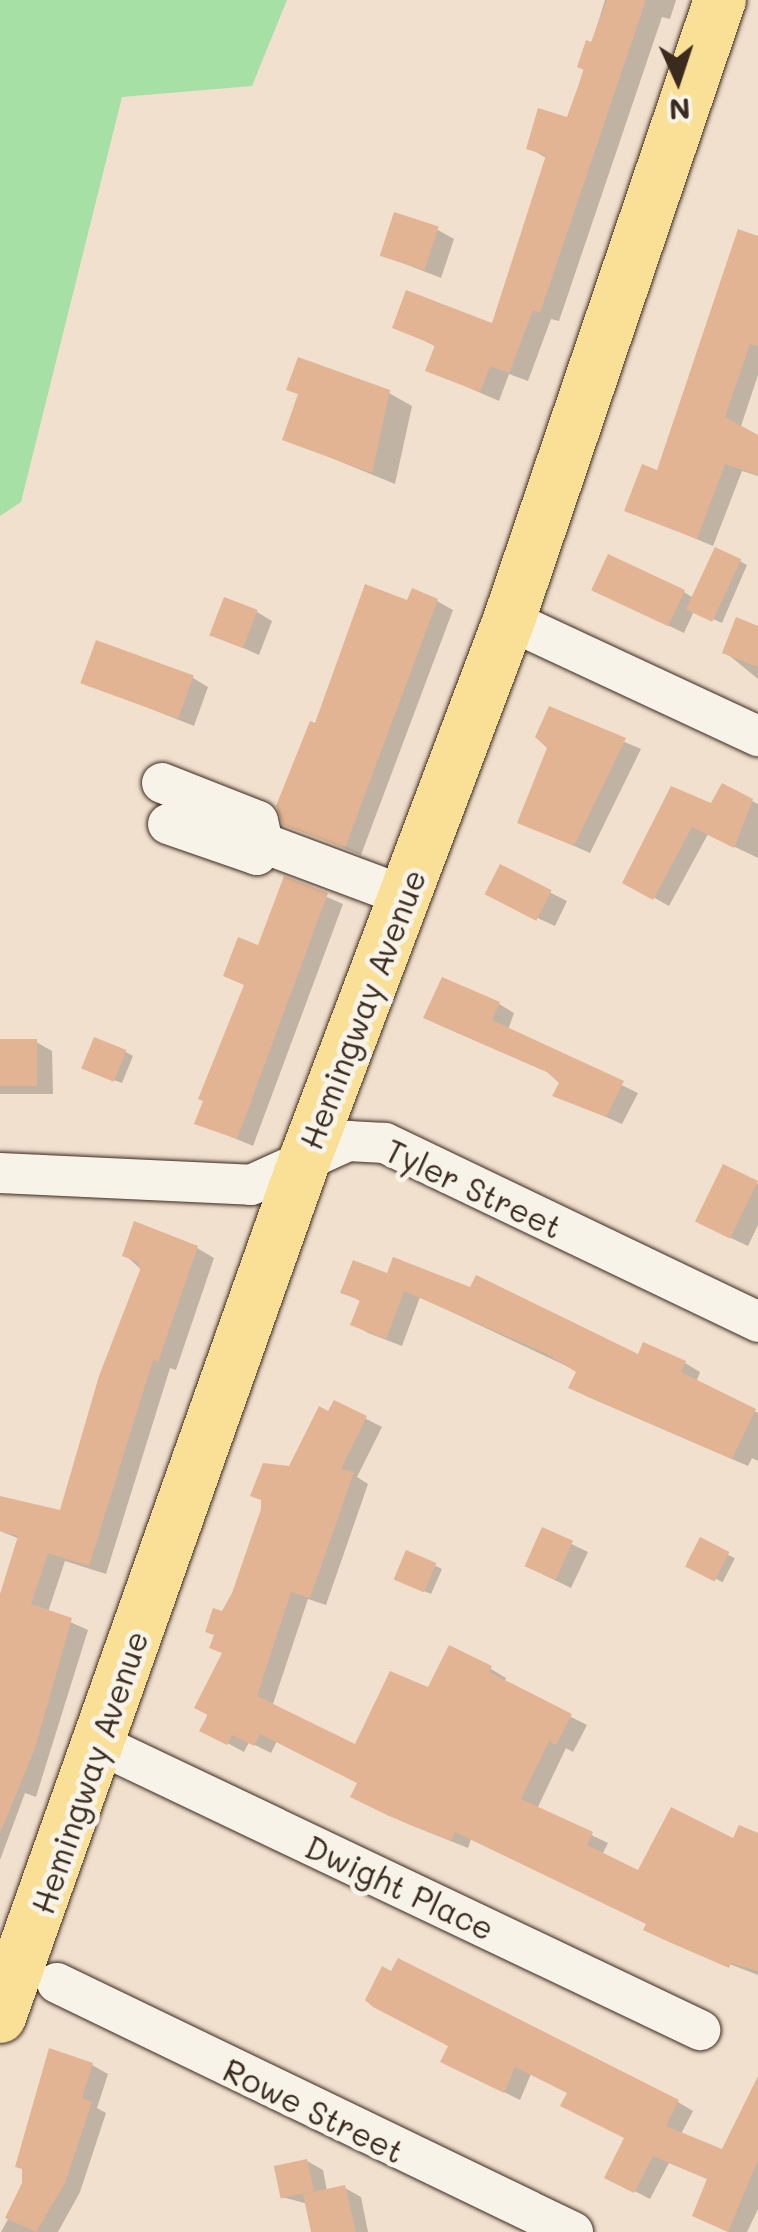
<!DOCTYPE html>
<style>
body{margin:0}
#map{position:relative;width:758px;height:2232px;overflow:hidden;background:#f1e0ce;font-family:Mali,sans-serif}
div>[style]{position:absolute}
.green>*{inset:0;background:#a6e0a5}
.shadow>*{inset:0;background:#0003;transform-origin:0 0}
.building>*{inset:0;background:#e2b493;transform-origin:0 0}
.roads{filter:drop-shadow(0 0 2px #3b2a1e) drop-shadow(0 0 2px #3b2a1e)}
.minor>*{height:40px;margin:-20px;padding:0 20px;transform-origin:20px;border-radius:20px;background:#f7f3e8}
.major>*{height:52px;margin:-26px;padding:0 26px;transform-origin:26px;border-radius:26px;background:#fadf96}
span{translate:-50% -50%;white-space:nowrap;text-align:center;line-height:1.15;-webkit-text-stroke:10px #f7f3e8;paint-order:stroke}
.street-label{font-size:32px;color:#3b2a1e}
.north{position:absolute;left:628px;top:30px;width:100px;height:100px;-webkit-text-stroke:8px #f7f3e8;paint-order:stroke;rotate:177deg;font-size:28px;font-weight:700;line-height:40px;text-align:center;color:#3b2a1e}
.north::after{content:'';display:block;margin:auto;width:35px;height:45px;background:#3b2a1e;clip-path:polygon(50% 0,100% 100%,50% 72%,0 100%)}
</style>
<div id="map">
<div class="green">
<i style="clip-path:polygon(0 0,287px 0,252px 86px,122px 97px,21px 502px,0 516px)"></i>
</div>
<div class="shadow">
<i style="clip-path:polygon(605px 0,676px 0,670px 19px,662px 17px,559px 321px,551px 319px,528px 381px,509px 374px,499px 401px,428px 370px,437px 347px,395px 327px,493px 326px,548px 159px,529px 148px,568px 120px)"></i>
<i style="clip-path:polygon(438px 230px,454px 239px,441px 278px,382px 255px)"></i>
<i style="clip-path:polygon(758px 239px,758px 375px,740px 429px,758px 439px,758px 476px,742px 471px,713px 546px,627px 510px,659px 473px)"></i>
<i style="clip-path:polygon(389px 393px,412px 406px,395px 484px,285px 439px)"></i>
<i style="clip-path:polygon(740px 561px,747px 565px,722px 623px,694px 611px,684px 633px,610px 598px,684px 592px,695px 599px)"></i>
<i style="clip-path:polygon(437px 601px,453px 610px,361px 855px,285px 824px,409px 603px)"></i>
<i style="clip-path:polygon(257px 612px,272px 621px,259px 655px,213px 634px)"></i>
<i style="clip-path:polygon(758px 628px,758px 679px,725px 652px)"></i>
<i style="clip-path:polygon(193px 678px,208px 687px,194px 726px,83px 682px)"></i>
<i style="clip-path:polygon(550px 710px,641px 749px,590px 853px,520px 822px,550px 747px)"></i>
<i style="clip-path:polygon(723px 786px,758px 804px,758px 858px,708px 834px,669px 906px,626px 882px,712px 807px)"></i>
<i style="clip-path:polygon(501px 868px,567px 901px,555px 926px,505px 903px)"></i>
<i style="clip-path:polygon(285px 879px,343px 904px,253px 1146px,198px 1123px,246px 986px,226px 975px,260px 948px)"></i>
<i style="clip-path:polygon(499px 1004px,514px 1013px,508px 1030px,638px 1093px,622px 1124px,556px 1095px,562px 1082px,554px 1075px,442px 1026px)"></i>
<i style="clip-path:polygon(0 1042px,36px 1042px,52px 1051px,53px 1094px,0 1094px)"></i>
<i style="clip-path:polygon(126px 1052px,133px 1056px,122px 1083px,92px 1072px)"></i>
<i style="clip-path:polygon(724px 1167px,758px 1184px,758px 1225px,748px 1246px,714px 1230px)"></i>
<i style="clip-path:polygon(197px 1248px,214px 1258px,176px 1370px,170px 1368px,106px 1574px,65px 1561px,48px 1612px,88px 1630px,36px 1797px,25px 1793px,0 1860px,0 1602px,20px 1539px,0 1531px,0 1499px,61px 1513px,143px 1271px,125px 1255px)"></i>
<i style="clip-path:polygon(355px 1263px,639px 1357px,685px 1363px,700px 1372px,696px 1383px,758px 1413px,758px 1461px,752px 1458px,748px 1466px,586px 1396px,571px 1387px,579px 1372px,420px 1297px,402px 1346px,368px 1333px,353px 1324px,362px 1302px,343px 1292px)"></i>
<i style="clip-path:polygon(335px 1403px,382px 1427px,357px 1477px,368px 1484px,326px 1605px,308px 1599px,272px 1707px,356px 1748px,429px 1690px,491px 1669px,506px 1678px,504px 1683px,587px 1725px,573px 1752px,566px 1748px,537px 1809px,608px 1843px,602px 1855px,639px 1873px,758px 1836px,758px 1975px,662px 1938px,648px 1924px,471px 1839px,468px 1848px,408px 1824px,369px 1805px,360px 1783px,277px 1741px,271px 1753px,249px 1742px,244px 1752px,203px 1730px,224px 1654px,223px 1614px,291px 1469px)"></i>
<i style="clip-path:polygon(543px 1530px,588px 1552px,571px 1588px,542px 1574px)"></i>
<i style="left:701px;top:1541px;width:38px;height:27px;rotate:27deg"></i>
<i style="clip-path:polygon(434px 1565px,442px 1569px,431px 1594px,403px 1582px)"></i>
<i style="clip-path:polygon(451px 2045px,678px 2102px,693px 2111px,681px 2134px,723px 2152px,758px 2082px,758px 2209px,747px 2232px,729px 2232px,695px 2215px,710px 2180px,669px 2163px,650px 2199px,623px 2185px,627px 2138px,570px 2093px,531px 2074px,520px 2100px,459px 2070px)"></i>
<i style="clip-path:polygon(92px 2065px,108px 2074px,97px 2108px,106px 2113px,80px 2192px,58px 2232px,1px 2232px)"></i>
<i style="clip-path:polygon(307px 2161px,323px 2170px,327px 2191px,345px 2188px,361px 2197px,368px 2232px,314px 2232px,308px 2204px,282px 2197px)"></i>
</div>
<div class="building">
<i style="clip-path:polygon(607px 0,646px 0,540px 313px,533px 310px,509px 373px,490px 366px,480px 392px,425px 371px,435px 345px,392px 328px,406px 290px,492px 323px,546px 155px,526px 149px,538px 108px,567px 117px,584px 70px,577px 67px,586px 40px,591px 42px)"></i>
<i style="left:394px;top:212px;width:47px;height:46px;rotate:18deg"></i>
<i style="clip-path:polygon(738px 229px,758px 236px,758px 346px,750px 344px,725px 417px,758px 435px,758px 475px,725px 464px,697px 539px,624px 511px,642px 464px,657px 470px)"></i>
<i style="clip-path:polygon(298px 357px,390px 390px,372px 473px,282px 440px,298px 394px,286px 390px)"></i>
<i style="left:715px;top:547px;width:29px;height:69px;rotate:25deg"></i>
<i style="left:608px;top:554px;width:85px;height:40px;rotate:25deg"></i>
<i style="clip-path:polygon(365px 584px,407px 600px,412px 588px,438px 599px,345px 848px,283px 825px,276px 806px,310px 721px,315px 723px)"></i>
<i style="left:224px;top:597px;width:36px;height:41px;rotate:21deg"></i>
<i style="clip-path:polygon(736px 617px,758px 626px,758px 667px,722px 653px)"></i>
<i style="left:96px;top:640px;width:104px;height:46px;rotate:20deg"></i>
<i style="clip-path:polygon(549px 706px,626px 738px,574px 846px,517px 823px,547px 748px,535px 737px)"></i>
<i style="clip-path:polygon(722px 783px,753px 799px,734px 848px,692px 827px,653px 900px,622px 883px,671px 786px,711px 803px)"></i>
<i style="left:500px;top:864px;width:58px;height:34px;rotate:27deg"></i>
<i style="clip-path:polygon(284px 876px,328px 893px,237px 1139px,194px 1124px,203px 1101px,198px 1099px,244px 985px,223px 976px,238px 937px,258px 945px)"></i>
<i style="clip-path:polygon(442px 977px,500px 1002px,492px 1020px,624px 1081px,606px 1117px,552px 1096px,559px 1083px,547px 1072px,423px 1018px)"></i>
<i style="left:94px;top:1037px;width:35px;height:34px;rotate:22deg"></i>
<i style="left:37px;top:1039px;width:47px;height:37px;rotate:90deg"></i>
<i style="left:723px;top:1164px;width:39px;height:64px;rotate:26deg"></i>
<i style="clip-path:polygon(134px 1221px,198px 1246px,158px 1362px,153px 1360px,89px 1566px,48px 1553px,31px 1604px,72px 1618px,35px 1748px,0 1833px,0 1594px,18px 1536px,0 1531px,0 1496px,60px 1510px,99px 1376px,140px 1270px,138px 1262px,122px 1256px)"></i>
<i style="clip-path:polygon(393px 1257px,470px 1287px,476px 1275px,638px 1354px,643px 1342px,686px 1361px,681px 1372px,756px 1409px,732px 1459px,568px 1388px,576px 1372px,545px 1353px,404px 1291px,386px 1339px,350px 1325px,360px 1300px,340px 1293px,353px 1260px,387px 1273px)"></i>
<i style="clip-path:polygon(334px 1400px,367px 1416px,341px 1469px,354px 1472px,310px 1598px,291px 1592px,257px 1696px,355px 1744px,390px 1671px,428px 1687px,449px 1645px,492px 1666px,489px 1672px,572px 1714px,556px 1745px,549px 1741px,521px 1799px,593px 1832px,587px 1845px,638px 1870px,671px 1807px,733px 1838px,739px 1825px,758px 1833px,758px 1971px,731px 1963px,729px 1968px,669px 1942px,643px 1930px,646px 1924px,455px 1832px,451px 1841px,389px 1816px,350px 1797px,357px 1783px,260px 1734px,254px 1746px,232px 1735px,227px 1745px,199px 1731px,208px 1715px,194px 1708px,222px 1653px,209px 1648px,214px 1635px,205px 1632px,213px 1608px,222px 1611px,232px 1593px,261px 1509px,261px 1500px,250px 1496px,263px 1463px,289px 1466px,319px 1406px,328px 1411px)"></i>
<i style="left:542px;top:1527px;width:34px;height:43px;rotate:24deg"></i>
<i style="left:700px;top:1537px;width:33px;height:33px;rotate:27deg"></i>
<i style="left:406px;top:1550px;width:33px;height:32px;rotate:23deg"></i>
<i style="clip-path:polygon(398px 1958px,679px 2100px,666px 2126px,722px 2149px,758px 2076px,758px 2160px,728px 2232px,692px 2216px,707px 2179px,653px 2156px,634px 2193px,604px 2178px,624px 2138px,560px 2106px,567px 2093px,515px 2067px,504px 2093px,440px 2062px,448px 2046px,373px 2007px,365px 2000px,382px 1966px,391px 1971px)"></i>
<i style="clip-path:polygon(49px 2048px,93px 2063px,82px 2098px,92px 2102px,65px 2183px,36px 2232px,5px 2218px,22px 2183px,22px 2169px,15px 2167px)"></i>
<i style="left:307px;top:2159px;width:33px;height:34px;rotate:78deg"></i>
<i style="clip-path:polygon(345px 2185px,356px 2232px,311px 2232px,303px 2194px)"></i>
</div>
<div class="roads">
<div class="minor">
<i style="left:509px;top:620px;width:275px;rotate:25deg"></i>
<i style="left:162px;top:783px;width:103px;rotate:21.6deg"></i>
<i style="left:258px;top:821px;width:23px;rotate:77deg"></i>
<i style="left:168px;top:824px;width:94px;rotate:19.2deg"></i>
<i style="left:257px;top:855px;width:13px;rotate:-63deg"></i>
<i style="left:263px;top:843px;width:152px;rotate:20.5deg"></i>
<i style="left:0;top:1173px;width:251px;rotate:2.7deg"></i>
<i style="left:251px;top:1185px;width:107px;rotate:-24.4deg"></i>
<i style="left:348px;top:1141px;width:37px;rotate:3deg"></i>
<i style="left:385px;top:1143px;width:414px;rotate:25.6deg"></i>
<i style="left:99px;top:1744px;width:666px;rotate:25.45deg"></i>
<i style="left:57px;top:1983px;width:573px;rotate:25.76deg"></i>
</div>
<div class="major">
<i style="left:0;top:2017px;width:911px;rotate:-70.43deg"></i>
<i style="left:305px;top:1159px;width:576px;rotate:-69.27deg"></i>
<i style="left:509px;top:620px;width:655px;rotate:-71.21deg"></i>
</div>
</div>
<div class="street-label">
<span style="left:362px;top:1009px;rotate:-69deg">Hemingway Avenue</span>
<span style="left:474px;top:1188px;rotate:25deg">Tyler Street</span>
<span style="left:89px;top:1772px;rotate:-71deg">Hemingway Avenue</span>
<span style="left:400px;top:1887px;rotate:25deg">Dwight Place</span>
<span style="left:314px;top:2110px;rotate:26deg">Rowe Street</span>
</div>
<div class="north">N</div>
</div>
